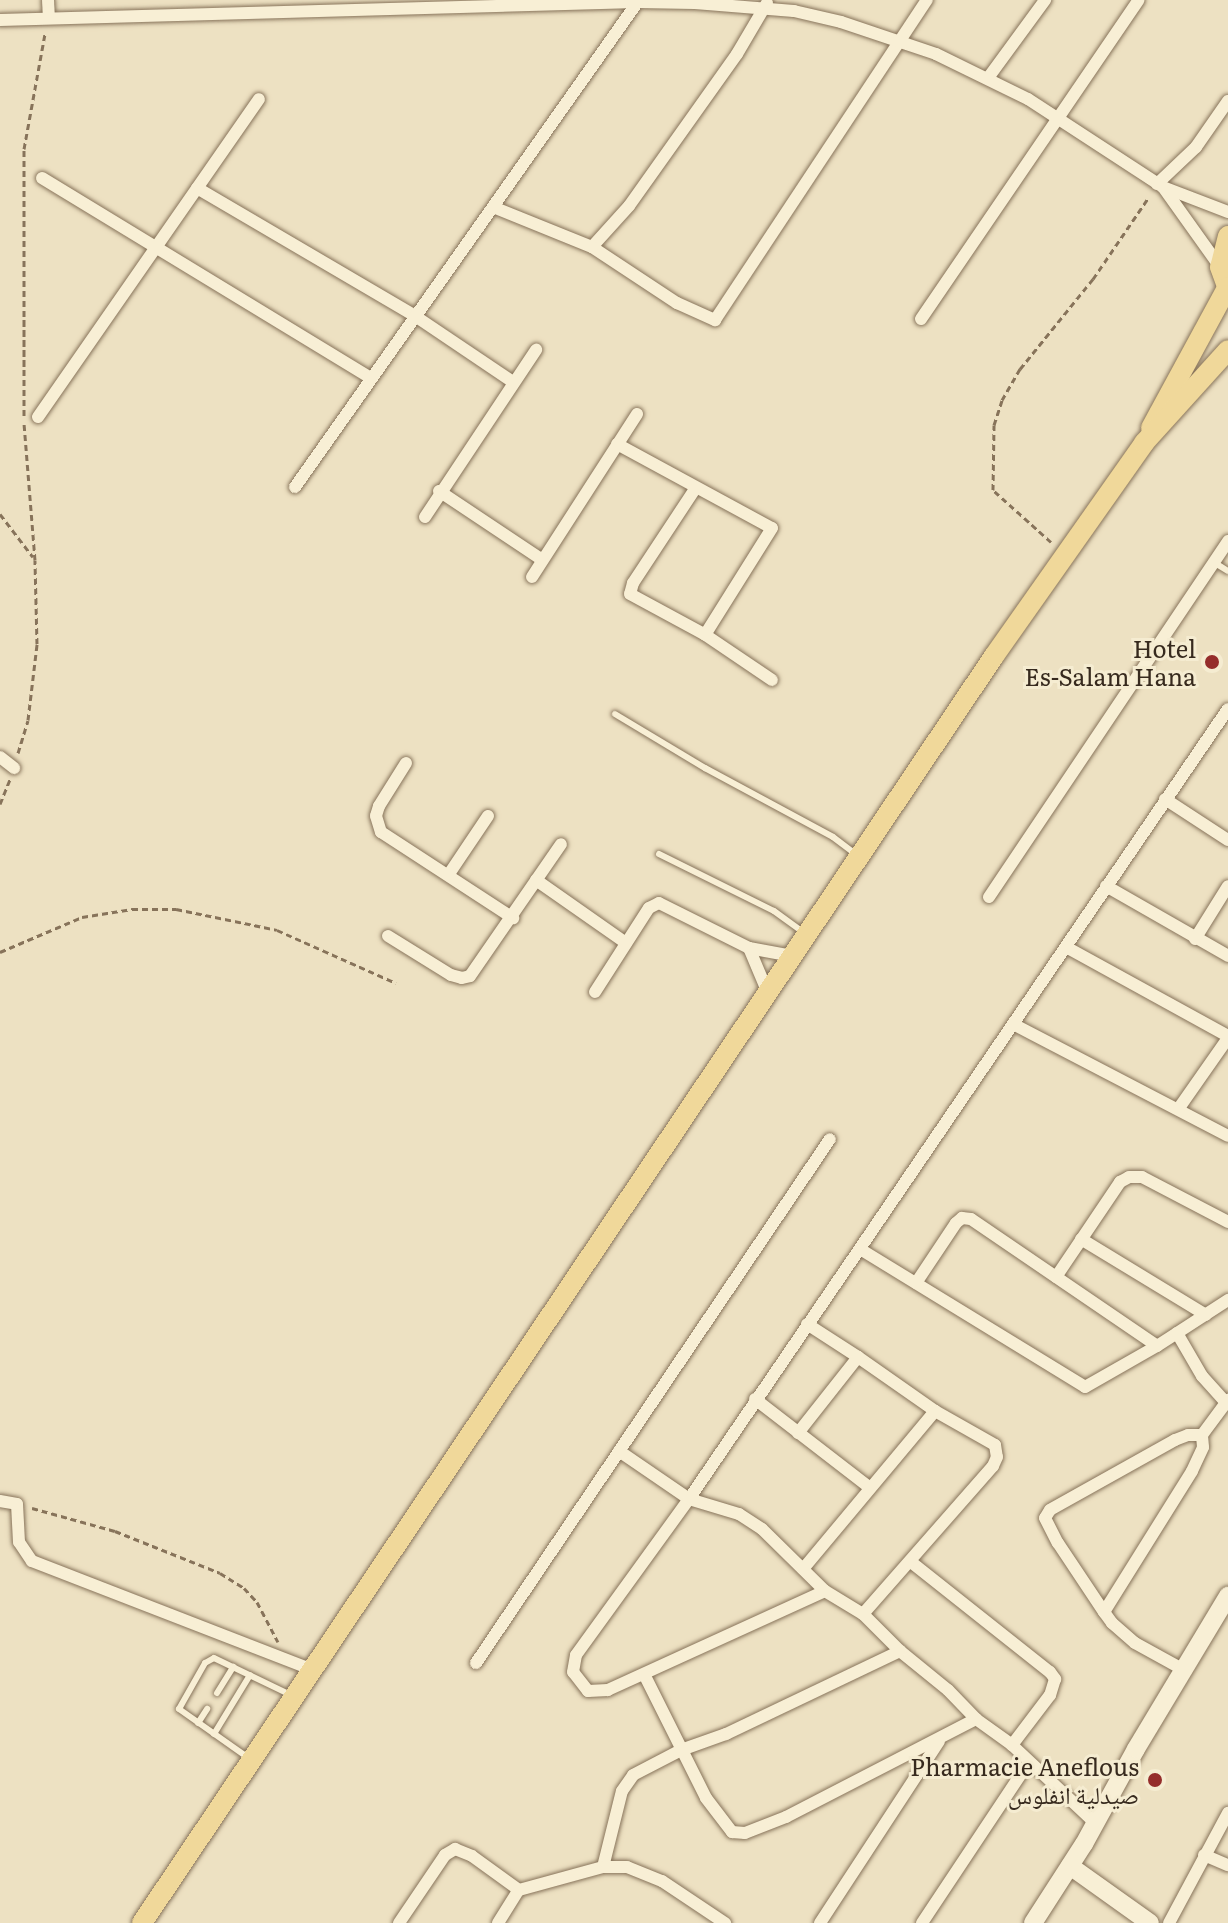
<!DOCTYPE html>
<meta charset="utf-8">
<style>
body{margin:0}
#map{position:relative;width:1228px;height:1923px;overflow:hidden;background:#ede1c2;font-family:Literata,"Noto Naskh Arabic",serif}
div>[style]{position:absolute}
.path>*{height:3px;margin-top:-1.5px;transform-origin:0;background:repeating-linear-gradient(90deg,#87735a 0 6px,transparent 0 10px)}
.roads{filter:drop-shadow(0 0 2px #87735a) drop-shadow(0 0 2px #87735a)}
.lane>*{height:6px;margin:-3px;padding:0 3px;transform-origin:3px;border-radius:3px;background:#f8efd5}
.street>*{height:12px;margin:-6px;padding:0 6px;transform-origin:6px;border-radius:6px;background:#f8efd5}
.secondary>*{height:18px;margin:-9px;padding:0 9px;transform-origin:9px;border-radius:9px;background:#f8efd5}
.primary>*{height:20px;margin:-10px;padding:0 10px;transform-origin:10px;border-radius:10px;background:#f0d89a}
.dots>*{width:22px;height:22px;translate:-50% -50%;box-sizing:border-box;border:4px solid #f5ecd1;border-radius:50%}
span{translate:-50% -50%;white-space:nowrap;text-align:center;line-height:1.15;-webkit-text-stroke:6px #f5ecd1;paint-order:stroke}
.poi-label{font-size:24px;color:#372a1e}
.right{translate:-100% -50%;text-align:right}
</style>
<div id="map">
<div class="path">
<i style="left:24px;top:416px;width:267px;rotate:-90deg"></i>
<i style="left:24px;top:149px;width:118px;rotate:-79.7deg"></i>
<i style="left:0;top:514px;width:54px;rotate:52.5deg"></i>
<i style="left:1051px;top:542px;width:78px;rotate:-138.1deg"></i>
<i style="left:993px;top:490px;width:65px;rotate:-89.1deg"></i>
<i style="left:994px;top:425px;width:26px;rotate:-72deg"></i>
<i style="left:1002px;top:400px;width:36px;rotate:-60deg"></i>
<i style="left:1020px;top:369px;width:116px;rotate:-51deg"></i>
<i style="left:1093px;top:279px;width:99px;rotate:-55.7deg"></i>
<i style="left:18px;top:753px;width:34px;rotate:-73deg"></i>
<i style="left:28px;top:720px;width:77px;rotate:-83.2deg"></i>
<i style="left:37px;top:644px;width:84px;rotate:-91.4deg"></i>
<i style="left:35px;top:560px;width:137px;rotate:-94.6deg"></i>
<i style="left:0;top:804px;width:27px;rotate:-68deg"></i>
<i style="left:0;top:952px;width:89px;rotate:-23.1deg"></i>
<i style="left:82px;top:917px;width:51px;rotate:-9.1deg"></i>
<i style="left:132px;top:909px;width:44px"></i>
<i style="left:176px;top:909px;width:103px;rotate:11.7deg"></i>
<i style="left:277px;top:930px;width:130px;rotate:24deg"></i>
<i style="left:32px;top:1508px;width:86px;rotate:15.5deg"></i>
<i style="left:115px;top:1531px;width:113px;rotate:21.8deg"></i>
<i style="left:220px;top:1573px;width:28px;rotate:32deg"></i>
<i style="left:244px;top:1588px;width:19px;rotate:47deg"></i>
<i style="left:257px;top:1602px;width:45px;rotate:62.3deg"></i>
</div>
<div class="roads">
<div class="lane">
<i style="left:1215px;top:563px;width:15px;rotate:32deg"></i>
<i style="left:615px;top:714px;width:105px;rotate:31deg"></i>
<i style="left:705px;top:768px;width:145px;rotate:28.3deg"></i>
<i style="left:833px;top:837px;width:30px;rotate:37deg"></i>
<i style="left:659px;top:854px;width:128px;rotate:26.4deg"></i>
<i style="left:774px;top:911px;width:36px;rotate:36deg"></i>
<i style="left:217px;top:1693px;width:31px;rotate:-58deg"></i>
<i style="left:198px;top:1723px;width:17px;rotate:-57deg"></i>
<i style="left:214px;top:1734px;width:69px;rotate:-58.6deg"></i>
<i style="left:250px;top:1759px;width:87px;rotate:-144.8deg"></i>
<i style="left:179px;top:1709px;width:53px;rotate:-60.5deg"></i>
<i style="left:205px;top:1663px;width:10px;rotate:-29deg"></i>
<i style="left:214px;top:1658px;width:85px;rotate:25.7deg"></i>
</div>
<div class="street">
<i style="left:48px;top:0;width:18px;rotate:87deg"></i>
<i style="left:767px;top:3px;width:59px;rotate:120.5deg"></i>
<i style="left:737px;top:54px;width:186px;rotate:125.4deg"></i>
<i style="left:629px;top:206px;width:55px;rotate:132.1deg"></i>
<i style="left:592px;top:247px;width:102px;rotate:33.4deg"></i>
<i style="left:677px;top:303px;width:42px;rotate:24.1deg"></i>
<i style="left:715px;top:320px;width:384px;rotate:-56.5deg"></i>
<i style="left:0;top:20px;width:637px;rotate:-1.62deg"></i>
<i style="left:637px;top:2px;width:58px;rotate:1deg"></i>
<i style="left:695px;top:3px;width:99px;rotate:4.6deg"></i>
<i style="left:794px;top:11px;width:48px;rotate:13.2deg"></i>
<i style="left:841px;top:22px;width:100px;rotate:18.6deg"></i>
<i style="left:936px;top:54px;width:102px;rotate:26.1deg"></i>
<i style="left:1028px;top:99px;width:161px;rotate:33.1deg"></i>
<i style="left:1163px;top:187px;width:70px;rotate:21deg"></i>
<i style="left:988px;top:78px;width:97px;rotate:-53.8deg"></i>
<i style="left:42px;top:178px;width:385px;rotate:31.3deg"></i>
<i style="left:1157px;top:184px;width:54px;rotate:-43.5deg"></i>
<i style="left:1196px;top:147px;width:56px;rotate:-55.2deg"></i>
<i style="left:1163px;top:187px;width:98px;rotate:54.5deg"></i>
<i style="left:197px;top:188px;width:253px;rotate:30.4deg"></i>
<i style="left:415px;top:316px;width:118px;rotate:34deg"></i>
<i style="left:493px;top:207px;width:107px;rotate:22deg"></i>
<i style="left:921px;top:319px;width:386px;rotate:-55.7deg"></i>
<i style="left:38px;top:417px;width:387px;rotate:-55.2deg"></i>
<i style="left:617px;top:444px;width:176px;rotate:28.5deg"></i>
<i style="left:772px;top:528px;width:126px;rotate:122.1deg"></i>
<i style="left:295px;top:487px;width:596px;rotate:-54.76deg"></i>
<i style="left:695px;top:489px;width:113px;rotate:123.4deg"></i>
<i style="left:633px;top:583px;width:11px;rotate:105deg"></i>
<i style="left:630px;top:594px;width:84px;rotate:28.4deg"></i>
<i style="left:704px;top:634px;width:82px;rotate:34.1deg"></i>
<i style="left:439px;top:491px;width:123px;rotate:33.7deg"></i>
<i style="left:425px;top:517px;width:201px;rotate:-56.4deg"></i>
<i style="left:532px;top:577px;width:194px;rotate:-57.2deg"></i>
<i style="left:0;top:757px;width:18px;rotate:38deg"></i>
<i style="left:406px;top:763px;width:51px;rotate:122.1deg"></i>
<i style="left:379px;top:806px;width:10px;rotate:107deg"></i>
<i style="left:376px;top:816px;width:17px;rotate:73deg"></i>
<i style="left:381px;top:832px;width:158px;rotate:33.1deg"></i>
<i style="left:1165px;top:799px;width:75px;rotate:33.1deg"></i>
<i style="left:449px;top:874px;width:70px;rotate:-56.1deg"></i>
<i style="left:536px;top:880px;width:110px;rotate:35deg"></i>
<i style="left:1106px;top:886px;width:141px;rotate:29.8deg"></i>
<i style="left:989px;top:897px;width:429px;rotate:-56.1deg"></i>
<i style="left:388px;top:936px;width:74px;rotate:31.8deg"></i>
<i style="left:451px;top:975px;width:11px;rotate:15deg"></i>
<i style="left:462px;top:978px;width:8px;rotate:-14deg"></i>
<i style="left:470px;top:976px;width:160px;rotate:-55.4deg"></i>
<i style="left:1195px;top:939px;width:62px;rotate:-58.1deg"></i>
<i style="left:1066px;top:947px;width:185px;rotate:28.8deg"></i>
<i style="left:749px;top:948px;width:49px;rotate:67.1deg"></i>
<i style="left:595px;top:992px;width:100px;rotate:-57.3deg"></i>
<i style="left:649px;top:908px;width:11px;rotate:-27deg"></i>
<i style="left:659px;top:903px;width:101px;rotate:26.6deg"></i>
<i style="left:749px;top:948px;width:44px;rotate:10.5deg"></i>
<i style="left:1013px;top:1024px;width:242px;rotate:27.5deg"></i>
<i style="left:1179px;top:1108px;width:85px;rotate:-55deg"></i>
<i style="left:1081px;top:1239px;width:146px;rotate:31.3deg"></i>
<i style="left:860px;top:1249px;width:264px;rotate:31.5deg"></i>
<i style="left:1085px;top:1387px;width:83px;rotate:-29.7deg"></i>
<i style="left:1157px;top:1346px;width:85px;rotate:-32.9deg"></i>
<i style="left:1056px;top:1277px;width:115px;rotate:-56deg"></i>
<i style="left:1120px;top:1182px;width:10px;rotate:-29deg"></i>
<i style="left:1129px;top:1177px;width:13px"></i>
<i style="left:1142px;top:1177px;width:97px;rotate:27.6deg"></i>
<i style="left:916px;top:1283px;width:72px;rotate:-56.3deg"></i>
<i style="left:956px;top:1223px;width:8px;rotate:-40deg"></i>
<i style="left:962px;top:1218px;width:9px;rotate:6deg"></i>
<i style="left:971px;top:1219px;width:225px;rotate:34.3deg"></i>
<i style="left:807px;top:1324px;width:61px;rotate:32.9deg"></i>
<i style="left:1177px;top:1333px;width:50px;rotate:59.8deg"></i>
<i style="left:1202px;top:1376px;width:36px;rotate:48deg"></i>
<i style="left:755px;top:1399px;width:144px;rotate:37.7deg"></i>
<i style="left:798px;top:1433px;width:97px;rotate:-51.7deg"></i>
<i style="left:858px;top:1357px;width:94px;rotate:35deg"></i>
<i style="left:1202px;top:1435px;width:44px;rotate:-53.4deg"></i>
<i style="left:619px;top:1451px;width:85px;rotate:34.4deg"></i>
<i style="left:689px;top:1499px;width:52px;rotate:16.7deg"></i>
<i style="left:739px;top:1514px;width:27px;rotate:33deg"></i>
<i style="left:762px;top:1529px;width:88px;rotate:44.5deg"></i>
<i style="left:825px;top:1591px;width:44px;rotate:31.2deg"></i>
<i style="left:863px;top:1614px;width:52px;rotate:45deg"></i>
<i style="left:900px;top:1651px;width:62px;rotate:39.1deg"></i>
<i style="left:948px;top:1690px;width:40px;rotate:46deg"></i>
<i style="left:976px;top:1719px;width:44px;rotate:35.8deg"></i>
<i style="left:1012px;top:1745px;width:115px;rotate:43.2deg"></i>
<i style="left:0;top:1501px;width:17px;rotate:10deg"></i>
<i style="left:17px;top:1504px;width:38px;rotate:87deg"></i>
<i style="left:19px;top:1542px;width:23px;rotate:56deg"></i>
<i style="left:32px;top:1561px;width:301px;rotate:21.2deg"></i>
<i style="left:911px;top:1562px;width:177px;rotate:38.4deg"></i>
<i style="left:1050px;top:1672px;width:9px;rotate:54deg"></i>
<i style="left:1055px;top:1679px;width:17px;rotate:107deg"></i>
<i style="left:1050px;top:1695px;width:63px;rotate:127.2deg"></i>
<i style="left:803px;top:1569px;width:206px;rotate:-50.1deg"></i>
<i style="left:935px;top:1411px;width:69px;rotate:29.5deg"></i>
<i style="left:995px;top:1445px;width:12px;rotate:81deg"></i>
<i style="left:997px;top:1457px;width:10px;rotate:114deg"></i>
<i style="left:993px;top:1466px;width:197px;rotate:131.3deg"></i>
<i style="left:825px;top:1591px;width:239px;rotate:155.5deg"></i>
<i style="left:608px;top:1690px;width:20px;rotate:177deg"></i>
<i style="left:588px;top:1691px;width:24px;rotate:-128deg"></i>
<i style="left:573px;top:1672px;width:17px;rotate:-80deg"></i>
<i style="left:576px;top:1655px;width:193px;rotate:-54.1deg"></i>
<i style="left:689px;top:1499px;width:956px;rotate:-55.7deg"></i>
<i style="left:1104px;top:1612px;width:166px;rotate:-58deg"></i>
<i style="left:1192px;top:1471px;width:26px;rotate:-65deg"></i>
<i style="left:1203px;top:1447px;width:12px;rotate:-95deg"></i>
<i style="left:1202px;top:1435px;width:14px;rotate:180deg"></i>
<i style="left:1188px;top:1435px;width:14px;rotate:159deg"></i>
<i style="left:1175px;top:1440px;width:143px;rotate:150.8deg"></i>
<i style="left:1050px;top:1510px;width:9px;rotate:122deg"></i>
<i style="left:1045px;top:1518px;width:28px;rotate:63deg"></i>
<i style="left:1058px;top:1543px;width:83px;rotate:56.3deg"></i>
<i style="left:1104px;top:1612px;width:14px;rotate:54deg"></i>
<i style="left:1112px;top:1623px;width:30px;rotate:41deg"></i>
<i style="left:1135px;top:1643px;width:56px;rotate:28.9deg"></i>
<i style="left:476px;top:1663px;width:632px;rotate:-55.96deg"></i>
<i style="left:645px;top:1676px;width:136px;rotate:63.4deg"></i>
<i style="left:706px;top:1798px;width:43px;rotate:52.6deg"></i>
<i style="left:732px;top:1832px;width:13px;rotate:4deg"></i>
<i style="left:745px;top:1833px;width:44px;rotate:-21.3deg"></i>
<i style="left:786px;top:1817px;width:214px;rotate:-27.3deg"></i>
<i style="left:1204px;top:1855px;width:26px;rotate:23deg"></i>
<i style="left:603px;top:1867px;width:78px;rotate:-76deg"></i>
<i style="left:622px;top:1791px;width:19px;rotate:-55deg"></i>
<i style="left:633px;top:1775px;width:54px;rotate:-27.5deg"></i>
<i style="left:681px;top:1750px;width:48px;rotate:-19.6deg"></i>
<i style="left:726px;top:1734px;width:193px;rotate:-25.5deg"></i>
<i style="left:399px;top:1923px;width:82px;rotate:-55.9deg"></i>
<i style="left:445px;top:1855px;width:12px;rotate:-31deg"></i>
<i style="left:455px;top:1849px;width:18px;rotate:22deg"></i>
<i style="left:472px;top:1856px;width:58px;rotate:35.9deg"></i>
<i style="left:519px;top:1890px;width:87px;rotate:-15.3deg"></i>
<i style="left:603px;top:1867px;width:24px"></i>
<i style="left:627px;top:1867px;width:38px;rotate:22deg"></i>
<i style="left:662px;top:1881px;width:76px;rotate:33.7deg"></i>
<i style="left:498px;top:1923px;width:39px;rotate:-58deg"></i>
<i style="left:820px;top:1923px;width:217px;rotate:-56.8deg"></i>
<i style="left:922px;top:1923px;width:193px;rotate:-56.4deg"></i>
<i style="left:1169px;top:1923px;width:125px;rotate:-61.8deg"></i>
</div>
<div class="secondary">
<i style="left:1070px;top:1866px;width:98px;rotate:35.5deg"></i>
<i style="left:1033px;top:1923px;width:94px;rotate:-57.2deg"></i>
<i style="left:1084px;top:1844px;width:108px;rotate:-61.3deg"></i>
<i style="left:1136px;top:1749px;width:179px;rotate:-59deg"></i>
</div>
<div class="primary">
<i style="left:1228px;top:236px;width:32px;rotate:104deg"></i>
<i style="left:1220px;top:267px;width:23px;rotate:70deg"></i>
<i style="left:1151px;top:428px;width:159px;rotate:-61.5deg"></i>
<i style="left:142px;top:1923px;width:1527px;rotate:-56.08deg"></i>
<i style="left:994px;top:656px;width:261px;rotate:-54.8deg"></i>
<i style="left:1144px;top:443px;width:125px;rotate:-47.9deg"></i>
</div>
</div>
<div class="dots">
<i style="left:1212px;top:662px;background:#952d2b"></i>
<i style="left:1155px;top:1780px;background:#952d2b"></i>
</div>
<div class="poi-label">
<span class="right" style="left:1196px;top:662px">Hotel<br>Es-Salam Hana</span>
<span class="right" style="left:1139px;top:1780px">Pharmacie Aneflous<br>صيدلية انفلوس</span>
</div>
</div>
